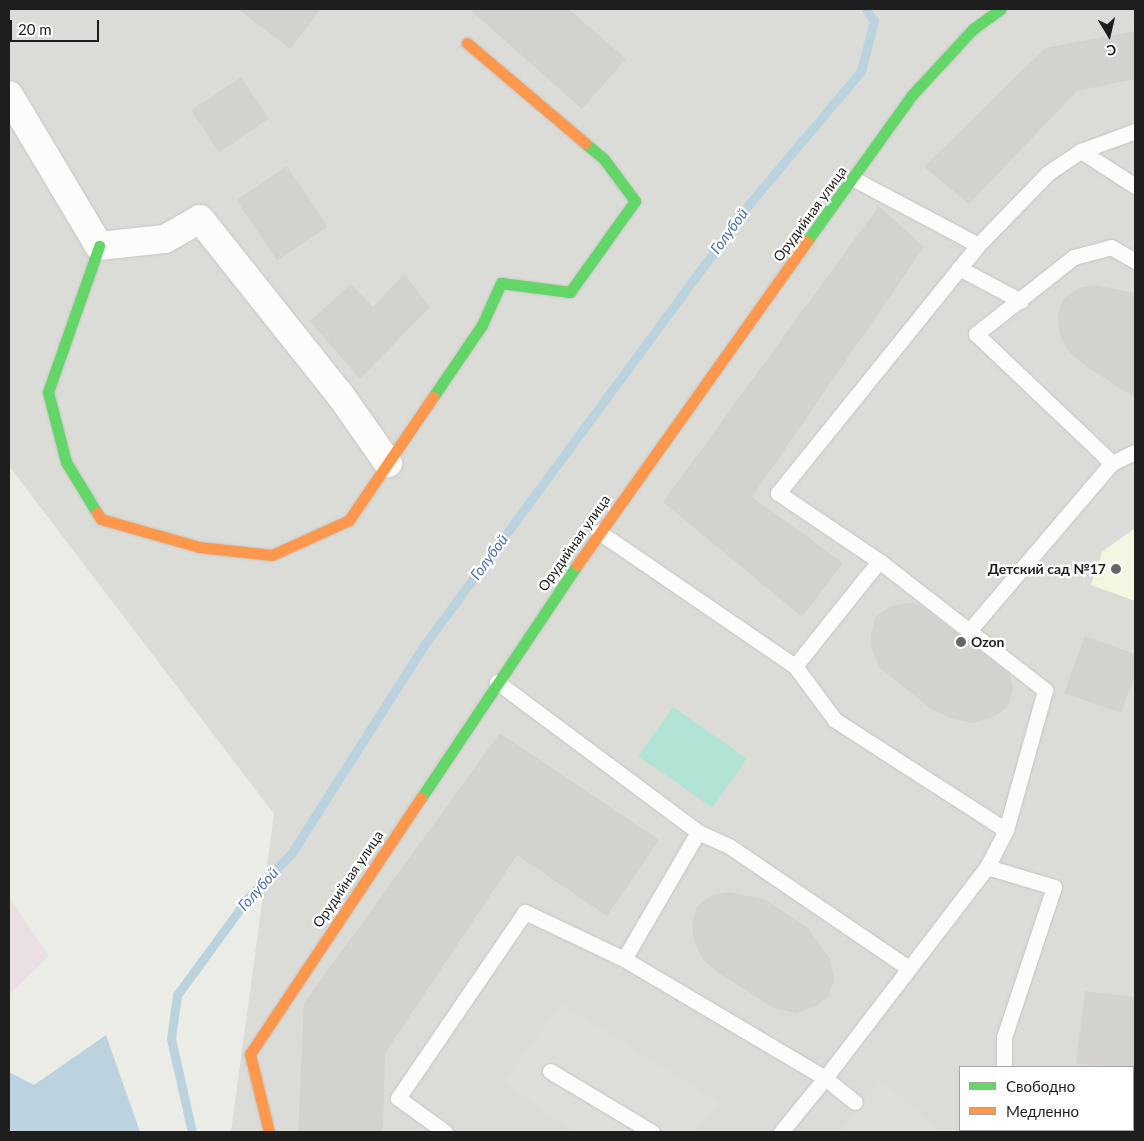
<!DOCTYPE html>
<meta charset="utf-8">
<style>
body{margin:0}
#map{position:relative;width:1144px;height:1141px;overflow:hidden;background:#ecece7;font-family:Lato,sans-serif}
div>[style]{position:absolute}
.residential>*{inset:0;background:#dbdbd8}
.industrial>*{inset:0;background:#eae0e4}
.education>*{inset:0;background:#f4f6e2}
.pitch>*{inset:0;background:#b2e4d6;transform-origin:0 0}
.parking>*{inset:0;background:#ddddda}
.water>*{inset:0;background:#bad3df}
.stream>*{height:9px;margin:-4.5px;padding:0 4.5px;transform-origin:4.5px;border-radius:4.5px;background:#bad3df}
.building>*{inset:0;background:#d3d2ce;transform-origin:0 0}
.roads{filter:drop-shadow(0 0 1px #c5c5c3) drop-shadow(0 0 1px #c5c5c3)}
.lane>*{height:15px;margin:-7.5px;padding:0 7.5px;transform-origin:7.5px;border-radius:7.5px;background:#fcfcfb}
.street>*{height:28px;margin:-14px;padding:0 14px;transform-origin:14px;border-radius:14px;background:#fcfcfb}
.fast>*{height:11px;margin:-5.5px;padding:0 5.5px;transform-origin:5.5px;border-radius:5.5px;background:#63d668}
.slow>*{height:11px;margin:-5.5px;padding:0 5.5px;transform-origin:5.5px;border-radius:5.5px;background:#ff974d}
.dots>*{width:14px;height:14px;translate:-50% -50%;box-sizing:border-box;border:2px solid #fff;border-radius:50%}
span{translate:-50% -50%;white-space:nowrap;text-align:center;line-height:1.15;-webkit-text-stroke:4.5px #fff;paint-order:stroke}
.street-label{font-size:14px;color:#1e1e1e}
.poi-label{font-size:14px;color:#1e1e1e;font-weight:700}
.right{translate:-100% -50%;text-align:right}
.left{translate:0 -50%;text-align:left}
.water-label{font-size:15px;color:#4b6ead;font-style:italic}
.frame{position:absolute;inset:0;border:10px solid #1e1e1e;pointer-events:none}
.legend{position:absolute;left:959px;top:1066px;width:175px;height:65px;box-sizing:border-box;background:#fff;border:1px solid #a5a5a5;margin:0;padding:6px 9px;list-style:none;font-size:15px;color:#1e1e1e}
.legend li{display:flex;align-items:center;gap:10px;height:25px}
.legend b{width:25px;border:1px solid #a5a5a5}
.north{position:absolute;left:1084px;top:10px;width:50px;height:50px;-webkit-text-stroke:4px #fff;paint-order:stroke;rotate:171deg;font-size:14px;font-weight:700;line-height:20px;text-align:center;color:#1e1e1e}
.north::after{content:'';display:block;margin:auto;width:18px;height:22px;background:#1e1e1e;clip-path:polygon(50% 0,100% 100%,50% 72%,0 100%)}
.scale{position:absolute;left:10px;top:20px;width:89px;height:22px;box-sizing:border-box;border:2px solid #1e1e1e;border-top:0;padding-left:6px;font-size:15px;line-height:18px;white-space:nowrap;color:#1e1e1e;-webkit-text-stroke:4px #fff;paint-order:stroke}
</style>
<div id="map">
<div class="residential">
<i style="clip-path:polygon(evenodd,9px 9px,1135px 9px,1135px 1132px,231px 1132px,274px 814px,9px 466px,9px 9px,960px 1067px,1133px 1067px,1133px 1130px,960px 1130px,960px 1067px)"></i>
</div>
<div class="industrial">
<i style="clip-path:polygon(9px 897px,49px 956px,9px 995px)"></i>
</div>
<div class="education">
<i style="clip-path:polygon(1135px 528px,1135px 601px,1091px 585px,1102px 552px)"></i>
</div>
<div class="pitch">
<i style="left:673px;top:707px;width:90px;height:60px;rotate:35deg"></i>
</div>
<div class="parking">
<i style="clip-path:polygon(561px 1004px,719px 1102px,695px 1132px,574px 1132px,503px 1082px)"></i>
<i style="clip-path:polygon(882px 1080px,939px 1132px,840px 1132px)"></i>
</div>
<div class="water">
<i style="clip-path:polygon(106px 1035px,140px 1132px,9px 1132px,9px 1072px,34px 1085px)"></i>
</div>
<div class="stream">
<i style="left:192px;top:1132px;width:95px;rotate:-102.7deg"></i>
<i style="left:171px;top:1039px;width:44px;rotate:-82.2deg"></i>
<i style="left:177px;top:995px;width:120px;rotate:-53.8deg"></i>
<i style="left:248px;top:898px;width:62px;rotate:-45.7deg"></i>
<i style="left:291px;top:854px;width:244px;rotate:-57.5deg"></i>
<i style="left:422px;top:648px;width:553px;rotate:-53.61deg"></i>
<i style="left:750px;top:203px;width:172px;rotate:-49.9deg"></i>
<i style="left:861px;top:71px;width:52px;rotate:-75.4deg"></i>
<i style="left:874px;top:21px;width:14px;rotate:-124deg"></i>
</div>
<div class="building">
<i style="clip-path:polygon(238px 9px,321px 9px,290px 49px)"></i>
<i style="clip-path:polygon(469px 9px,569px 9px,626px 59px,582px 109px)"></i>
<i style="clip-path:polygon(1135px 31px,1135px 79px,1077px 91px,969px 204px,924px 167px,1045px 48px)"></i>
<i style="left:241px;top:77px;width:50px;height:60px;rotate:56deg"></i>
<i style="left:287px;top:166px;width:73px;height:61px;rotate:56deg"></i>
<i style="clip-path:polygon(879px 206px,924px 247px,752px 497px,843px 563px,802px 617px,663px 502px)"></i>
<i style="clip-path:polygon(404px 274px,430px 307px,360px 379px,310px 321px,351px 284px,373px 307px)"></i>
<i style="clip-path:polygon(1095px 285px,1135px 293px,1135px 398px,1083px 364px,1068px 351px,1059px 333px,1058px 316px,1063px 299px,1078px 288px)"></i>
<i style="clip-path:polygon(908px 603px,922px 606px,1010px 674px,1013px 690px,1007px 707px,995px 716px,974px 723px,953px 719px,930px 708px,881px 669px,872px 651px,871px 634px,875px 617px,891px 606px)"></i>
<i style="clip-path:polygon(1085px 636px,1135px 654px,1135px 675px,1121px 713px,1064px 693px)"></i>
<i style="clip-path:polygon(500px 733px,659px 840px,607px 916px,517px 855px,385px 1053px,383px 1132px,298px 1132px,304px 1003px)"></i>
<i style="clip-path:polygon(729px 892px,766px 900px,808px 928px,830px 959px,834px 980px,828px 996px,816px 1006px,796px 1013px,774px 1008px,717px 972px,702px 958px,694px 941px,692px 924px,697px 906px,712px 895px)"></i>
<i style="clip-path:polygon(1085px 991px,1135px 997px,1135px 1067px,1076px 1064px)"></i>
</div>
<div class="roads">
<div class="lane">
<i style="left:1081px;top:151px;width:64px;rotate:32.9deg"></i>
<i style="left:854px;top:179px;width:140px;rotate:28deg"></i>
<i style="left:978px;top:245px;width:100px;rotate:-45.8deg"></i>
<i style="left:1048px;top:173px;width:40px;rotate:-34deg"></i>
<i style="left:1081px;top:151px;width:58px;rotate:-20.3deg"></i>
<i style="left:959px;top:268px;width:70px;rotate:28deg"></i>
<i style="left:1112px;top:463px;width:187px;rotate:-136.5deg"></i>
<i style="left:976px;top:334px;width:125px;rotate:-38.2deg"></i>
<i style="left:1074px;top:257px;width:38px;rotate:-15deg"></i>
<i style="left:1111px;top:247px;width:28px;rotate:30deg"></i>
<i style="left:599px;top:532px;width:237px;rotate:34.4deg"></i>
<i style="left:795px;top:666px;width:67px;rotate:53.5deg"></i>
<i style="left:835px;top:720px;width:203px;rotate:32.8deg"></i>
<i style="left:968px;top:632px;width:222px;rotate:-49.6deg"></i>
<i style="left:1112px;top:463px;width:25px;rotate:-26deg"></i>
<i style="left:795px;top:666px;width:134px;rotate:-51.3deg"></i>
<i style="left:497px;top:682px;width:251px;rotate:36.7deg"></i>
<i style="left:987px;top:867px;width:70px;rotate:16.6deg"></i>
<i style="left:1054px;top:887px;width:158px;rotate:108.4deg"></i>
<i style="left:1004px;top:1037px;width:30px;rotate:90deg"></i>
<i style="left:907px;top:967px;width:215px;rotate:-145.8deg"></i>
<i style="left:729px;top:846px;width:34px;rotate:-156deg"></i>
<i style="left:698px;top:832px;width:147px;rotate:120.2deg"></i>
<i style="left:624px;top:959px;width:234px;rotate:30.6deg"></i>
<i style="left:825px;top:1078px;width:266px;rotate:-52.5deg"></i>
<i style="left:987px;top:867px;width:42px;rotate:-62.8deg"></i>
<i style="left:1006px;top:830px;width:145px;rotate:-74.4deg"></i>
<i style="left:1045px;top:690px;width:210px;rotate:-142.1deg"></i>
<i style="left:879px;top:561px;width:122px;rotate:-146deg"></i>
<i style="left:778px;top:493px;width:319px;rotate:-51.1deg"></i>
<i style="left:550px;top:1071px;width:119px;rotate:30.9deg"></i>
<i style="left:445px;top:1132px;width:58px;rotate:-144.1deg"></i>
<i style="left:398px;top:1098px;width:225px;rotate:-55.7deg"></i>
<i style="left:525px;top:912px;width:110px;rotate:25.4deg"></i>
<i style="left:781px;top:1132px;width:70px;rotate:-50.8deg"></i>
<i style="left:825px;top:1078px;width:38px;rotate:39deg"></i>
<i style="left:1004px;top:1132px;width:2px;rotate:-90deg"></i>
</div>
<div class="street">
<i style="left:9px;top:95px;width:176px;rotate:59.2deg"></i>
<i style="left:99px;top:246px;width:66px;rotate:-6.1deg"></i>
<i style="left:165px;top:239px;width:40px;rotate:-29.7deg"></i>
<i style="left:200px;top:219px;width:226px;rotate:51.5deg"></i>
<i style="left:341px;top:396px;width:82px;rotate:55deg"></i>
</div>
<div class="fast">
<i style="left:807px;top:241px;width:180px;rotate:-54.3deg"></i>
<i style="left:912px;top:95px;width:90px;rotate:-47.3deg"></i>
<i style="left:973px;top:29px;width:34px;rotate:-36deg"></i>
<i style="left:433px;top:397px;width:87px;rotate:-55.8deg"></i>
<i style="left:482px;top:325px;width:46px;rotate:-65.7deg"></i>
<i style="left:501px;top:283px;width:70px;rotate:7.4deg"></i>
<i style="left:570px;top:292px;width:112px;rotate:-54.5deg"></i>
<i style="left:635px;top:201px;width:52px;rotate:-126.4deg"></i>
<i style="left:604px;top:159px;width:25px;rotate:-140deg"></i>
<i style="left:97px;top:513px;width:60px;rotate:-121.3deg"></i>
<i style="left:66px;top:462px;width:72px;rotate:-104.4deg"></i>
<i style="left:48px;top:392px;width:155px;rotate:-70.7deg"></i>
<i style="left:421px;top:798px;width:280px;rotate:-56.2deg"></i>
</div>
<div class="slow">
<i style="left:467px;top:43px;width:155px;rotate:40.3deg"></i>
<i style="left:97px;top:513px;width:7px;rotate:56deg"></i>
<i style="left:101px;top:519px;width:102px;rotate:15.9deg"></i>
<i style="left:199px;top:547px;width:73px;rotate:6.3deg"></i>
<i style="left:272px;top:555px;width:85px;rotate:-24.4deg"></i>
<i style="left:349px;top:520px;width:149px;rotate:-55.7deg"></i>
<i style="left:577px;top:565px;width:397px;rotate:-54.6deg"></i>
<i style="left:269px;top:1132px;width:80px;rotate:-103.7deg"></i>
<i style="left:250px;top:1054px;width:308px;rotate:-56.3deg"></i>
</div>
</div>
<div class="dots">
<i style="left:1116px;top:569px;background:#666664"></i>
<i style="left:961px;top:642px;background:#666664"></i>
</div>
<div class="street-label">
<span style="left:810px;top:214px;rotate:-54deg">Орудийная улица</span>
<span style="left:574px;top:543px;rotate:-55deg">Орудийная улица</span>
<span style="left:348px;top:879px;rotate:-56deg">Орудийная улица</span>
</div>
<div class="poi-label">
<span class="right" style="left:1106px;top:569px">Детский сад №17</span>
<span class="left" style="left:971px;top:642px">Ozon</span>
</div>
<div class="water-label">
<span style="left:729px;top:231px;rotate:-54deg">Голубой</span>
<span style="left:489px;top:557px;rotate:-54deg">Голубой</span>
<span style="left:258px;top:889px;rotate:-48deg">Голубой</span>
</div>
<div class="frame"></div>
<ul class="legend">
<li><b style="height:6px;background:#63d668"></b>Свободно</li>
<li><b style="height:6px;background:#ff974d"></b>Медленно</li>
</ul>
<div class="north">С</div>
<div class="scale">20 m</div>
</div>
